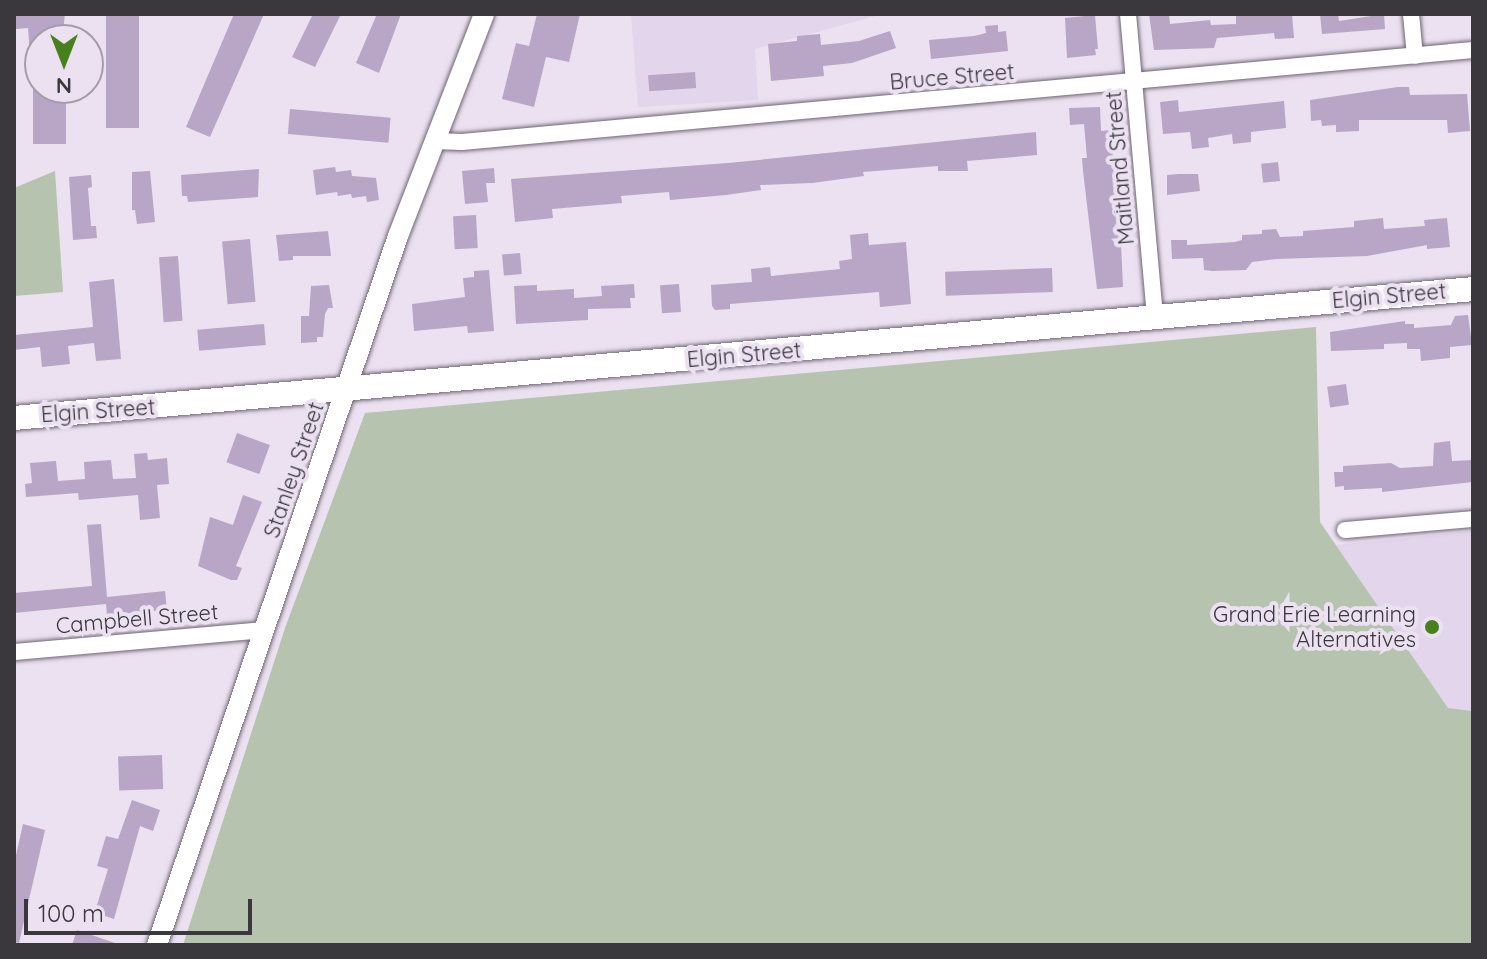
<!DOCTYPE html>
<style>
body{margin:0}
#map{position:relative;width:1487px;height:959px;overflow:hidden;background:#ebe1f1;font-family:Quicksand,sans-serif}
div>[style]{position:absolute}
.built>*{inset:0;background:#e3d5eb}
.green>*{inset:0;background:#b5c3af}
.building>*{inset:0;background:#b9a5c5;transform-origin:0 0}
.roads{filter:drop-shadow(0 0 2px #6e6573) drop-shadow(0 0 2px #6e6573)}
.minor>*{height:16px;margin:-8px;padding:0 8px;transform-origin:8px;border-radius:8px;background:#fff}
.tertiary>*{height:20px;margin:-10px;padding:0 10px;transform-origin:10px;border-radius:10px;background:#fff}
.secondary>*{height:24px;margin:-12px;padding:0 12px;transform-origin:12px;border-radius:12px;background:#fff}
.dots>*{width:22px;height:22px;translate:-50% -50%;box-sizing:border-box;border:4px solid #ebe1f1;border-radius:50%}
span{translate:-50% -50%;white-space:nowrap;text-align:center;line-height:1.15;-webkit-text-stroke:8px #ebe1f1;paint-order:stroke}
.street-label{font-size:22px;color:#3a373d}
.poi-label{font-size:22px;color:#3a373d}
.right{translate:-100% -50%;text-align:right}
.frame{position:absolute;inset:0;border:16px solid #3a373d;pointer-events:none}
.north{position:absolute;left:24px;top:24px;width:80px;height:80px;box-sizing:border-box;background:#ebe1f1;border:2px solid #a49da9;border-radius:50%;rotate:180deg;font-size:22px;font-weight:700;line-height:32px;text-align:center;color:#3a373d}
.north::after{content:'';display:block;margin:auto;width:28px;height:36px;background:#46811d;clip-path:polygon(50% 0,100% 100%,50% 72%,0 100%)}
.scale{position:absolute;left:24px;top:899px;width:228px;height:36px;box-sizing:border-box;border:4px solid #3a373d;border-top:0;padding-left:10px;font-size:24px;line-height:28px;white-space:nowrap;color:#3a373d;-webkit-text-stroke:6px #ebe1f1;paint-order:stroke}
</style>
<div id="map">
<div class="built">
<i style="clip-path:polygon(631px 14px,883px 14px,755px 49px,758px 100px,638px 107px)"></i>
<i style="clip-path:polygon(1473px 531px,1473px 711px,1448px 708px,1336px 545px)"></i>
</div>
<div class="green">
<i style="clip-path:polygon(55px 171px,63px 292px,14px 296px,14px 188px)"></i>
<i style="clip-path:polygon(1316px 327px,1320px 522px,1448px 708px,1473px 711px,1473px 945px,183px 945px,285px 628px,365px 413px)"></i>
</div>
<div class="building">
<i style="clip-path:polygon(14px 14px,65px 14px,62px 40px,40px 40px,40px 67px,31px 67px,28px 28px,16px 29px)"></i>
<i style="left:106px;top:14px;width:33px;height:114px"></i>
<i style="clip-path:polygon(234px 14px,264px 14px,210px 137px,186px 127px)"></i>
<i style="clip-path:polygon(313px 14px,341px 14px,315px 67px,292px 57px)"></i>
<i style="clip-path:polygon(377px 14px,401px 14px,379px 73px,356px 63px)"></i>
<i style="clip-path:polygon(537px 14px,580px 14px,569px 62px,546px 57px,534px 107px,502px 99px,516px 43px,529px 46px)"></i>
<i style="clip-path:polygon(1149px 14px,1169px 14px,1170px 24px,1210px 20px,1211px 25px,1236px 24px,1236px 16px,1292px 14px,1294px 38px,1275px 39px,1274px 33px,1217px 38px,1214px 48px,1154px 50px)"></i>
<i style="clip-path:polygon(1320px 14px,1338px 14px,1339px 21px,1384px 14px,1385px 29px,1322px 34px)"></i>
<i style="clip-path:polygon(1095px 15px,1098px 49px,1095px 49px,1096px 55px,1067px 58px,1065px 18px)"></i>
<i style="clip-path:polygon(998px 25px,998px 32px,1006px 31px,1008px 51px,931px 59px,929px 40px,974px 36px,986px 33px,985px 26px)"></i>
<i style="clip-path:polygon(890px 31px,896px 48px,852px 63px,823px 66px,824px 76px,771px 81px,768px 44px,797px 41px,797px 36px,820px 34px,821px 45px,859px 41px)"></i>
<i style="left:695px;top:72px;width:16px;height:47px;rotate:86deg"></i>
<i style="clip-path:polygon(1398px 87px,1409px 87px,1410px 95px,1467px 94px,1470px 131px,1448px 133px,1447px 120px,1359px 120px,1359px 131px,1336px 132px,1336px 125px,1322px 126px,1321px 120px,1311px 121px,1310px 100px)"></i>
<i style="left:33px;top:88px;width:33px;height:56px"></i>
<i style="clip-path:polygon(1178px 100px,1179px 112px,1284px 101px,1286px 128px,1251px 132px,1251px 142px,1233px 144px,1232px 134px,1208px 138px,1209px 147px,1192px 149px,1190px 132px,1163px 134px,1160px 102px)"></i>
<i style="clip-path:polygon(1100px 107px,1101px 131px,1111px 130px,1113px 158px,1117px 158px,1123px 287px,1097px 289px,1083px 171px,1082px 158px,1087px 158px,1084px 124px,1070px 125px,1069px 108px)"></i>
<i style="left:290px;top:109px;width:101px;height:25px;rotate:5deg"></i>
<i style="clip-path:polygon(1036px 132px,1037px 155px,967px 161px,968px 171px,938px 171px,938px 166px,863px 172px,864px 176px,812px 183px,760px 185px,761px 190px,726px 195px,670px 200px,669px 192px,621px 196px,622px 203px,552px 209px,553px 218px,515px 222px,511px 179px,728px 163px)"></i>
<i style="left:1278px;top:162px;width:19px;height:17px;rotate:84deg"></i>
<i style="clip-path:polygon(335px 167px,336px 172px,351px 170px,352px 176px,376px 178px,379px 200px,367px 202px,366px 196px,352px 198px,351px 194px,338px 196px,337px 192px,316px 195px,313px 170px)"></i>
<i style="clip-path:polygon(494px 168px,495px 183px,486px 183px,488px 202px,465px 204px,462px 171px)"></i>
<i style="clip-path:polygon(259px 169px,258px 197px,188px 202px,187px 196px,182px 196px,181px 175px)"></i>
<i style="clip-path:polygon(150px 171px,155px 222px,137px 224px,135px 210px,132px 210px,132px 172px)"></i>
<i style="clip-path:polygon(1179px 174px,1198px 174px,1200px 191px,1167px 195px,1167px 175px)"></i>
<i style="clip-path:polygon(91px 175px,92px 187px,88px 188px,91px 226px,96px 226px,97px 238px,73px 240px,69px 177px)"></i>
<i style="left:476px;top:215px;width:33px;height:23px;rotate:87deg"></i>
<i style="clip-path:polygon(1383px 218px,1384px 229px,1425px 226px,1424px 220px,1447px 218px,1450px 247px,1427px 249px,1427px 245px,1367px 256px,1277px 259px,1252px 262px,1246px 270px,1212px 271px,1204px 270px,1203px 258px,1172px 259px,1171px 240px,1187px 240px,1187px 245px,1235px 242px,1242px 240px,1242px 235px,1262px 234px,1262px 230px,1276px 229px,1280px 237px,1303px 236px,1303px 231px,1354px 227px,1354px 221px)"></i>
<i style="clip-path:polygon(328px 231px,331px 256px,293px 256px,293px 260px,279px 261px,276px 235px)"></i>
<i style="clip-path:polygon(868px 233px,869px 245px,906px 242px,911px 304px,880px 307px,879px 292px,730px 304px,730px 309px,715px 310px,712px 306px,711px 285px,752px 282px,751px 269px,770px 267px,771px 276px,840px 269px,839px 261px,852px 259px,850px 235px)"></i>
<i style="left:250px;top:239px;width:63px;height:28px;rotate:85deg"></i>
<i style="left:520px;top:253px;width:21px;height:18px;rotate:85deg"></i>
<i style="left:178px;top:256px;width:65px;height:19px;rotate:86deg"></i>
<i style="left:1052px;top:268px;width:24px;height:107px;rotate:88deg"></i>
<i style="clip-path:polygon(489px 270px,494px 331px,468px 333px,467px 326px,414px 331px,412px 304px,465px 297px,463px 278px,474px 277px,474px 271px)"></i>
<i style="clip-path:polygon(114px 279px,121px 359px,96px 361px,94px 343px,68px 346px,70px 364px,42px 367px,40px 347px,14px 350px,14px 335px,93px 327px,89px 282px)"></i>
<i style="clip-path:polygon(634px 284px,635px 298px,630px 298px,631px 308px,588px 309px,588px 320px,516px 324px,514px 286px,537px 285px,537px 291px,574px 289px,574px 298px,602px 296px,601px 286px)"></i>
<i style="left:679px;top:284px;width:28px;height:19px;rotate:86deg"></i>
<i style="clip-path:polygon(329px 285px,333px 308px,328px 308px,325px 314px,323px 337px,317px 337px,317px 342px,301px 343px,301px 316px,309px 316px,311px 286px)"></i>
<i style="clip-path:polygon(1468px 315px,1472px 345px,1450px 347px,1450px 358px,1421px 361px,1420px 349px,1407px 349px,1407px 343px,1384px 344px,1384px 349px,1331px 351px,1330px 332px,1405px 321px,1405px 324px,1414px 324px,1414px 328px,1451px 325px,1455px 316px)"></i>
<i style="left:264px;top:324px;width:21px;height:67px;rotate:85deg"></i>
<i style="left:1346px;top:384px;width:21px;height:19px;rotate:82deg"></i>
<i style="left:237px;top:433px;width:35px;height:31px;rotate:20deg"></i>
<i style="clip-path:polygon(1450px 441px,1452px 461px,1473px 460px,1473px 482px,1382px 492px,1382px 488px,1344px 490px,1344px 486px,1335px 487px,1334px 472px,1343px 472px,1343px 466px,1391px 463px,1400px 468px,1433px 466px,1434px 443px)"></i>
<i style="clip-path:polygon(147px 453px,148px 460px,167px 458px,169px 484px,157px 485px,160px 518px,140px 520px,138px 495px,79px 500px,78px 493px,26px 497px,25px 484px,32px 483px,30px 463px,56px 461px,58px 481px,85px 479px,84px 462px,111px 460px,113px 479px,136px 478px,134px 454px)"></i>
<i style="clip-path:polygon(243px 495px,262px 502px,236px 566px,242px 568px,237px 580px,231px 580px,198px 566px,210px 517px,233px 525px)"></i>
<i style="clip-path:polygon(101px 524px,107px 597px,165px 591px,167px 610px,107px 615px,106px 604px,14px 613px,14px 593px,92px 586px,87px 525px)"></i>
<i style="left:162px;top:755px;width:34px;height:44px;rotate:88deg"></i>
<i style="clip-path:polygon(132px 800px,160px 810px,153px 831px,140px 826px,114px 919px,99px 914px,101px 906px,97px 905px,108px 869px,97px 866px,106px 836px,118px 839px)"></i>
<i style="clip-path:polygon(23px 824px,45px 830px,19px 943px,14px 942px,14px 864px)"></i>
<i style="clip-path:polygon(77px 930px,115px 943px,114px 945px,72px 945px)"></i>
</div>
<div class="roads">
<div class="minor">
<i style="left:1128px;top:14px;width:305px;rotate:84.9deg"></i>
<i style="left:1411px;top:14px;width:42px;rotate:84.6deg"></i>
<i style="left:436px;top:141px;width:26px;rotate:2deg"></i>
<i style="left:462px;top:142px;width:1015px;rotate:-5.2deg"></i>
<i style="left:1345px;top:530px;width:128px;rotate:-4.9deg"></i>
<i style="left:14px;top:652px;width:252px;rotate:-5deg"></i>
</div>
<div class="tertiary">
<i style="left:157px;top:945px;width:749px;rotate:-71.23deg"></i>
<i style="left:398px;top:236px;width:238px;rotate:-68.8deg"></i>
</div>
<div class="secondary">
<i style="left:14px;top:418px;width:1465px;rotate:-5.05deg"></i>
</div>
</div>
<div class="dots">
<i style="left:1432px;top:627px;background:#46811d"></i>
</div>
<div class="street-label">
<span style="left:952px;top:77px;rotate:-5deg">Bruce Street</span>
<span style="left:1120px;top:168px;rotate:-95deg">Maitland Street</span>
<span style="left:1389px;top:296px;rotate:-5deg">Elgin Street</span>
<span style="left:744px;top:355px;rotate:-5deg">Elgin Street</span>
<span style="left:98px;top:411px;rotate:-4deg">Elgin Street</span>
<span style="left:294px;top:470px;rotate:-71deg">Stanley Street</span>
<span style="left:137px;top:619px;rotate:-5deg">Campbell Street</span>
</div>
<div class="poi-label">
<span class="right" style="left:1416px;top:627px">Grand Erie Learning<br>Alternatives</span>
</div>
<div class="frame"></div>
<div class="north">N</div>
<div class="scale">100 m</div>
</div>
